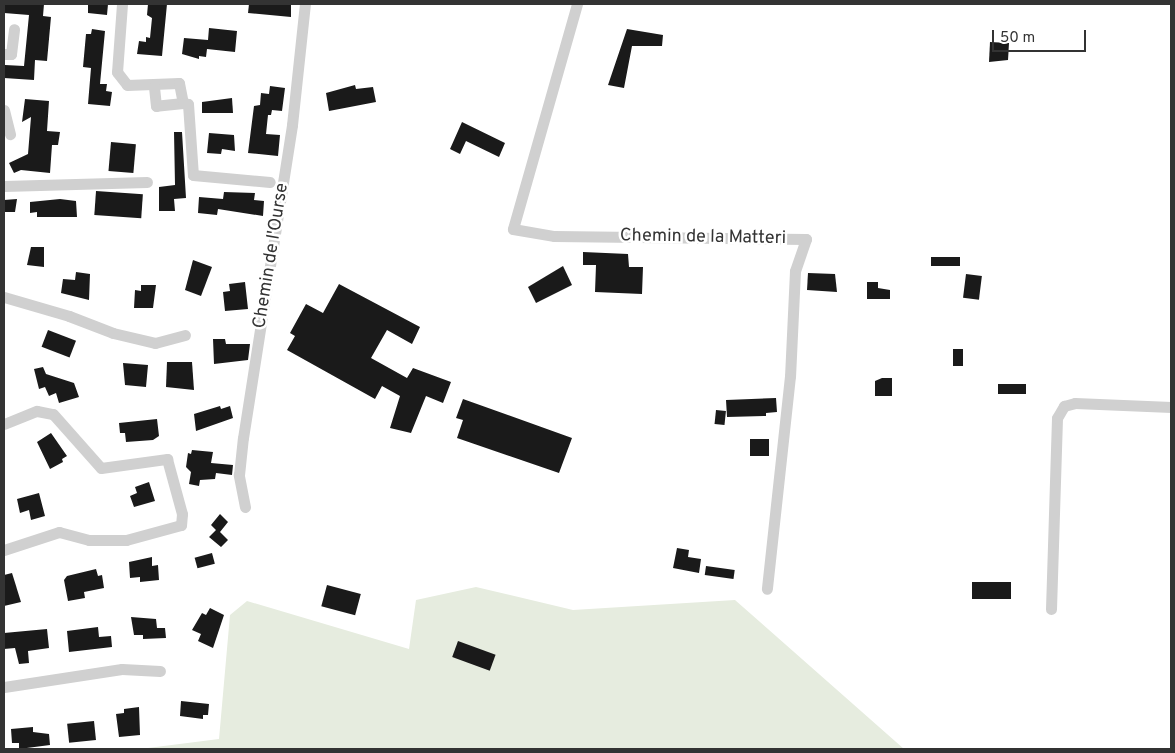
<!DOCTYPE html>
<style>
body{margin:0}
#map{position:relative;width:1175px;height:753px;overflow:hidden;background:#fff;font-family:Overpass,sans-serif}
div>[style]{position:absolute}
.green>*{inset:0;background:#e6ecdf}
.building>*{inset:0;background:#1a1a1a;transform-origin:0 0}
.minor>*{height:11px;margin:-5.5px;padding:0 5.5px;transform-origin:5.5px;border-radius:5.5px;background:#d0d0d0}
span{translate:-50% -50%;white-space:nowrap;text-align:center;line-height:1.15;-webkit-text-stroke:5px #fff;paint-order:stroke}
.street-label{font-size:18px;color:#333}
.frame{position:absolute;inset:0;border:5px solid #333;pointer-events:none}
.scale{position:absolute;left:992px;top:30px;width:94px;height:22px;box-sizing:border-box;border:2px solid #333;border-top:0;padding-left:6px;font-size:15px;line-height:18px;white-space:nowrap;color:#333;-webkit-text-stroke:4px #fff;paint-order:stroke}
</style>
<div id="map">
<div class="green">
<i style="clip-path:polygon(476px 587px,573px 610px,735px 600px,904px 749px,140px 749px,219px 739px,230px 615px,247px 601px,409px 649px,416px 600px)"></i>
</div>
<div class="building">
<i style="clip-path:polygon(4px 4px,44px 4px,43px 16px,51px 17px,47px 61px,35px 60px,34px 80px,4px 78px,5px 65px,24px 66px,29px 15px,4px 13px)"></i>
<i style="clip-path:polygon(88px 4px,108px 4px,107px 15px,88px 13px)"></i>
<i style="clip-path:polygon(148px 4px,167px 4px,162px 56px,137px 54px,139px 41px,146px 42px,146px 37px,150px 38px,152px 18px,147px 15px)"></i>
<i style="clip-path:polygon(249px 4px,291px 4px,291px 17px,248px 13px)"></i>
<i style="clip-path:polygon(209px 28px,237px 31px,235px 52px,207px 49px,206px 57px,199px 56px,199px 59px,182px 54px,184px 38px,208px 40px)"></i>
<i style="clip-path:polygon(92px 29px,105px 31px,100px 84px,107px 84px,106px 91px,112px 92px,110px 106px,88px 104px,91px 68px,83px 67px,86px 34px,91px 34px)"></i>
<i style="clip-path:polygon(627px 29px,663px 35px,662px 46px,632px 46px,624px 88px,608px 85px)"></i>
<i style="clip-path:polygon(990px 42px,1009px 43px,1008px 60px,989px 62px)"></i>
<i style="clip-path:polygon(355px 85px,356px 89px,373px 87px,376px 102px,329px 111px,326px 93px)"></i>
<i style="clip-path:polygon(270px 86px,285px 88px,282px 111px,272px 110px,271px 115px,268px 115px,266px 134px,280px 135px,278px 156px,248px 153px,254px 106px,260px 105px,261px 93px,269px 94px)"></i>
<i style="clip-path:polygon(232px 98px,233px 113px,202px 113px,202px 102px)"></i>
<i style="clip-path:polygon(25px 99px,49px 101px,47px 131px,60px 132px,58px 145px,52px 145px,50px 173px,21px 170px,14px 173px,9px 163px,28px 154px,31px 117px,22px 122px)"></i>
<i style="clip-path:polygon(462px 122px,505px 143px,499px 157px,466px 141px,460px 154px,450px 149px)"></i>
<i style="clip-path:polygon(174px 132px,182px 132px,186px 198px,174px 199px,175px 211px,159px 211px,159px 187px,175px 185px)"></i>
<i style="clip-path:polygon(209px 133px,234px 135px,235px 151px,222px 149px,221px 154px,207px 153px)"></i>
<i style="left:111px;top:142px;width:25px;height:29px;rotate:5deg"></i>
<i style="left:96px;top:191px;width:47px;height:24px;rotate:4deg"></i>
<i style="clip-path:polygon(224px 192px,255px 193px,254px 200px,264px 201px,263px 216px,218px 209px,217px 215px,198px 213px,199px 197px,223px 199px)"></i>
<i style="clip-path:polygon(17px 199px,15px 212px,4px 212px,4px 200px)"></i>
<i style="clip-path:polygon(60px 199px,76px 201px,77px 217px,37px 217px,37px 212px,30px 213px,30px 202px)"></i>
<i style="clip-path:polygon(31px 247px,44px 247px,44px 267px,27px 265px)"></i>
<i style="clip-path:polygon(583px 252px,628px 254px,629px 267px,643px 267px,642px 294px,595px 292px,596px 265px,583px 265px)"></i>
<i style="left:931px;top:257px;width:29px;height:9px"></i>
<i style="clip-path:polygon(193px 260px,212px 267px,201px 296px,185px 290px)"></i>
<i style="clip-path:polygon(563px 266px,572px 285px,536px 303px,528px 287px)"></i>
<i style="clip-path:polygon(76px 272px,90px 274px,89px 300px,61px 293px,63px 279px,75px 280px)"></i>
<i style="clip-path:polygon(808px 273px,835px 274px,837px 292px,807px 290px)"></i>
<i style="left:966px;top:274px;width:16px;height:24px;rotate:7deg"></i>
<i style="clip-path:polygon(245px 282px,248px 309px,225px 311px,223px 292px,230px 291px,229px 284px)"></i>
<i style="clip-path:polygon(867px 282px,878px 282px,878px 288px,890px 290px,890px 299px,867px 299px)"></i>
<i style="clip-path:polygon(339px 284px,420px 327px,412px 344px,387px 330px,371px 358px,407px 378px,413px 368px,451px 382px,443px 403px,426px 396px,411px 433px,390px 428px,400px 396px,382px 386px,375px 399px,287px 350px,295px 336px,290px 333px,306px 304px,323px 313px)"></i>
<i style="clip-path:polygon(141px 285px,156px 285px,153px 308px,134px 308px,135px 290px,141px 291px)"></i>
<i style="left:48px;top:330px;width:30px;height:18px;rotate:21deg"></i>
<i style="clip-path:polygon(213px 339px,225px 339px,226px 344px,250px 344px,248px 360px,214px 364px)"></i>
<i style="left:953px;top:349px;width:10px;height:17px"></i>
<i style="clip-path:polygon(167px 362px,192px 362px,194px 390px,166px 387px)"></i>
<i style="clip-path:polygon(123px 363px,148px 365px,146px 387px,125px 385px)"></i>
<i style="clip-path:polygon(43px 367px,46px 374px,74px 383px,79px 397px,59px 403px,56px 393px,49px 396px,45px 387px,39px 389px,34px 369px)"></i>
<i style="clip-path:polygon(882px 378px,892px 378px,892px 396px,875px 396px,875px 381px)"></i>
<i style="left:998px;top:384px;width:28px;height:10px"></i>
<i style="clip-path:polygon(776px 398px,777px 412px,766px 413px,766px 416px,727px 417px,726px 400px)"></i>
<i style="clip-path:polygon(463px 399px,572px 438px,559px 473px,457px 438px,463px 420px,456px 418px)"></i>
<i style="clip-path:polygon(220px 406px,221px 409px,230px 406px,233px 418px,196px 431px,194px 414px)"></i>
<i style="left:716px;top:410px;width:10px;height:14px;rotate:6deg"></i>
<i style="clip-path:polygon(157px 419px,159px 436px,153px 440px,126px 442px,125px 433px,120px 433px,119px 423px)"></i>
<i style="clip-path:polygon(51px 433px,67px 456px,62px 459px,63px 462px,50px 469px,37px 442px)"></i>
<i style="left:750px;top:439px;width:19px;height:17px"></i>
<i style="clip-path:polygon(192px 450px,213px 452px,211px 463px,233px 465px,232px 475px,216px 473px,215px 479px,200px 480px,199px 486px,189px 484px,191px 472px,186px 467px,188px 453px,191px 454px)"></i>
<i style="clip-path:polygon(149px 482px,155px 501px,134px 507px,130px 496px,137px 493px,135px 487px)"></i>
<i style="clip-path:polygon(39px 493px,45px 516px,31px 520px,29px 510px,20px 513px,17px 499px)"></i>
<i style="clip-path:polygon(220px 514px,228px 522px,220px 532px,228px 540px,221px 547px,209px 537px,216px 530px,211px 525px)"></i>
<i style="clip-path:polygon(677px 548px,689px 550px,688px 557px,701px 559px,699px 573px,673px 568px)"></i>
<i style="left:212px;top:553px;width:11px;height:18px;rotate:75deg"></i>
<i style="clip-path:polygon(152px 557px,152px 566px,158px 565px,159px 580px,140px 582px,140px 577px,130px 578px,129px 562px)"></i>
<i style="left:706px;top:566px;width:29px;height:9px;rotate:8deg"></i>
<i style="clip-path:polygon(96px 569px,98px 576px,102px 575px,104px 588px,84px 592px,85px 598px,68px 601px,64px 580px,67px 576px)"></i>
<i style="clip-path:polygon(12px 573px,21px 602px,4px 606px,4px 575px)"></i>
<i style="left:972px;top:582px;width:39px;height:17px"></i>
<i style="left:327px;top:585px;width:35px;height:22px;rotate:15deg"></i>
<i style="clip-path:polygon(210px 608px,224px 615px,213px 648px,198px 641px,201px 634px,192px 630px,202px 613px,206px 615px)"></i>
<i style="clip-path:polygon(131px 617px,156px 619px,157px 628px,165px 628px,166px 638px,143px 639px,143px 635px,134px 635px)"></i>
<i style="clip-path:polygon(98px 627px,99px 637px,111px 636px,112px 647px,69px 652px,67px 631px)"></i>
<i style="clip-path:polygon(47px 629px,49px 648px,28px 651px,29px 663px,19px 664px,15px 648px,4px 649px,4px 633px)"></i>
<i style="left:458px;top:641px;width:40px;height:17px;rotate:20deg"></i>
<i style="clip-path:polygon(181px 701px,209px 704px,208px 715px,203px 715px,203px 719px,180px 716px)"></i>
<i style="clip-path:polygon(139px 707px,140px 735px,119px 737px,116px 714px,124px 713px,124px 709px)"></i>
<i style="left:94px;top:721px;width:19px;height:27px;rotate:84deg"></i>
<i style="clip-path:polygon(33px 727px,33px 732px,49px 734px,50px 745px,19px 749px,19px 743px,12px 743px,11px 729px)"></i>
</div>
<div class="minor">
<i style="left:122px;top:4px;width:68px;rotate:94.2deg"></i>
<i style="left:117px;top:72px;width:16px;rotate:52deg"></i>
<i style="left:127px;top:85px;width:52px;rotate:-2.2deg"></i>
<i style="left:179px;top:83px;width:20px;rotate:79deg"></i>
<i style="left:183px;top:103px;width:27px;rotate:174deg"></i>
<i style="left:156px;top:106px;width:20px;rotate:-96deg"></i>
<i style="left:577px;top:4px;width:234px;rotate:105.9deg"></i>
<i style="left:513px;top:229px;width:42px;rotate:9.7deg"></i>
<i style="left:554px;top:236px;width:252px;rotate:0.7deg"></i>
<i style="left:806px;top:239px;width:34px;rotate:109deg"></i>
<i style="left:795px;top:271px;width:105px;rotate:92.7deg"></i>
<i style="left:790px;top:376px;width:214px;rotate:96.2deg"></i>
<i style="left:4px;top:54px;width:7px"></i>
<i style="left:11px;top:54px;width:25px;rotate:-83deg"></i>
<i style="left:183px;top:103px;width:5px;rotate:11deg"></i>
<i style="left:188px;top:104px;width:71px;rotate:86deg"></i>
<i style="left:193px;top:175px;width:77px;rotate:5.2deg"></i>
<i style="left:4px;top:110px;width:25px;rotate:76deg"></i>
<i style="left:4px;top:186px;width:143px;rotate:-1.6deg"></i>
<i style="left:4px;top:297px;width:68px;rotate:16.3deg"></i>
<i style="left:69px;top:316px;width:47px;rotate:21.1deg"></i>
<i style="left:113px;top:333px;width:43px;rotate:13.4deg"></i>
<i style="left:155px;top:343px;width:31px;rotate:-15deg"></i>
<i style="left:4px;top:424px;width:35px;rotate:-22deg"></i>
<i style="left:37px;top:411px;width:16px;rotate:11deg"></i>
<i style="left:53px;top:414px;width:72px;rotate:48.4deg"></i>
<i style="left:101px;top:468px;width:67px;rotate:-7.8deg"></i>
<i style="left:167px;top:459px;width:57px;rotate:74.7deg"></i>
<i style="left:182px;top:514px;width:11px;rotate:95deg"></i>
<i style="left:181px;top:525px;width:57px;rotate:164.7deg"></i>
<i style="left:126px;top:540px;width:37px;rotate:180deg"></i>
<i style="left:89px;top:540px;width:31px;rotate:-165deg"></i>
<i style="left:59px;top:532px;width:58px;rotate:161.9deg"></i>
<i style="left:245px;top:507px;width:33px;rotate:-101deg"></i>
<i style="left:239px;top:475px;width:37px;rotate:-84deg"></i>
<i style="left:243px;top:438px;width:317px;rotate:-81.1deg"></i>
<i style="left:292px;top:125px;width:122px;rotate:-83.9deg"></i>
<i style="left:1051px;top:609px;width:191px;rotate:-88.2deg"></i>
<i style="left:1057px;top:418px;width:14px;rotate:-60deg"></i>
<i style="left:1064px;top:406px;width:11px;rotate:-15deg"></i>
<i style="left:1075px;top:403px;width:96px;rotate:2.4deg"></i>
<i style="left:4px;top:687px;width:119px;rotate:-8.7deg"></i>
<i style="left:122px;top:669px;width:38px;rotate:3deg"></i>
</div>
<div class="street-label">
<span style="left:703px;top:238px;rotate:1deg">Chemin de la Matteri</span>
<span style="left:272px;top:256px;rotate:-81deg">Chemin de l'Ourse</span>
</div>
<div class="frame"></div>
<div class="scale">50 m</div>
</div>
